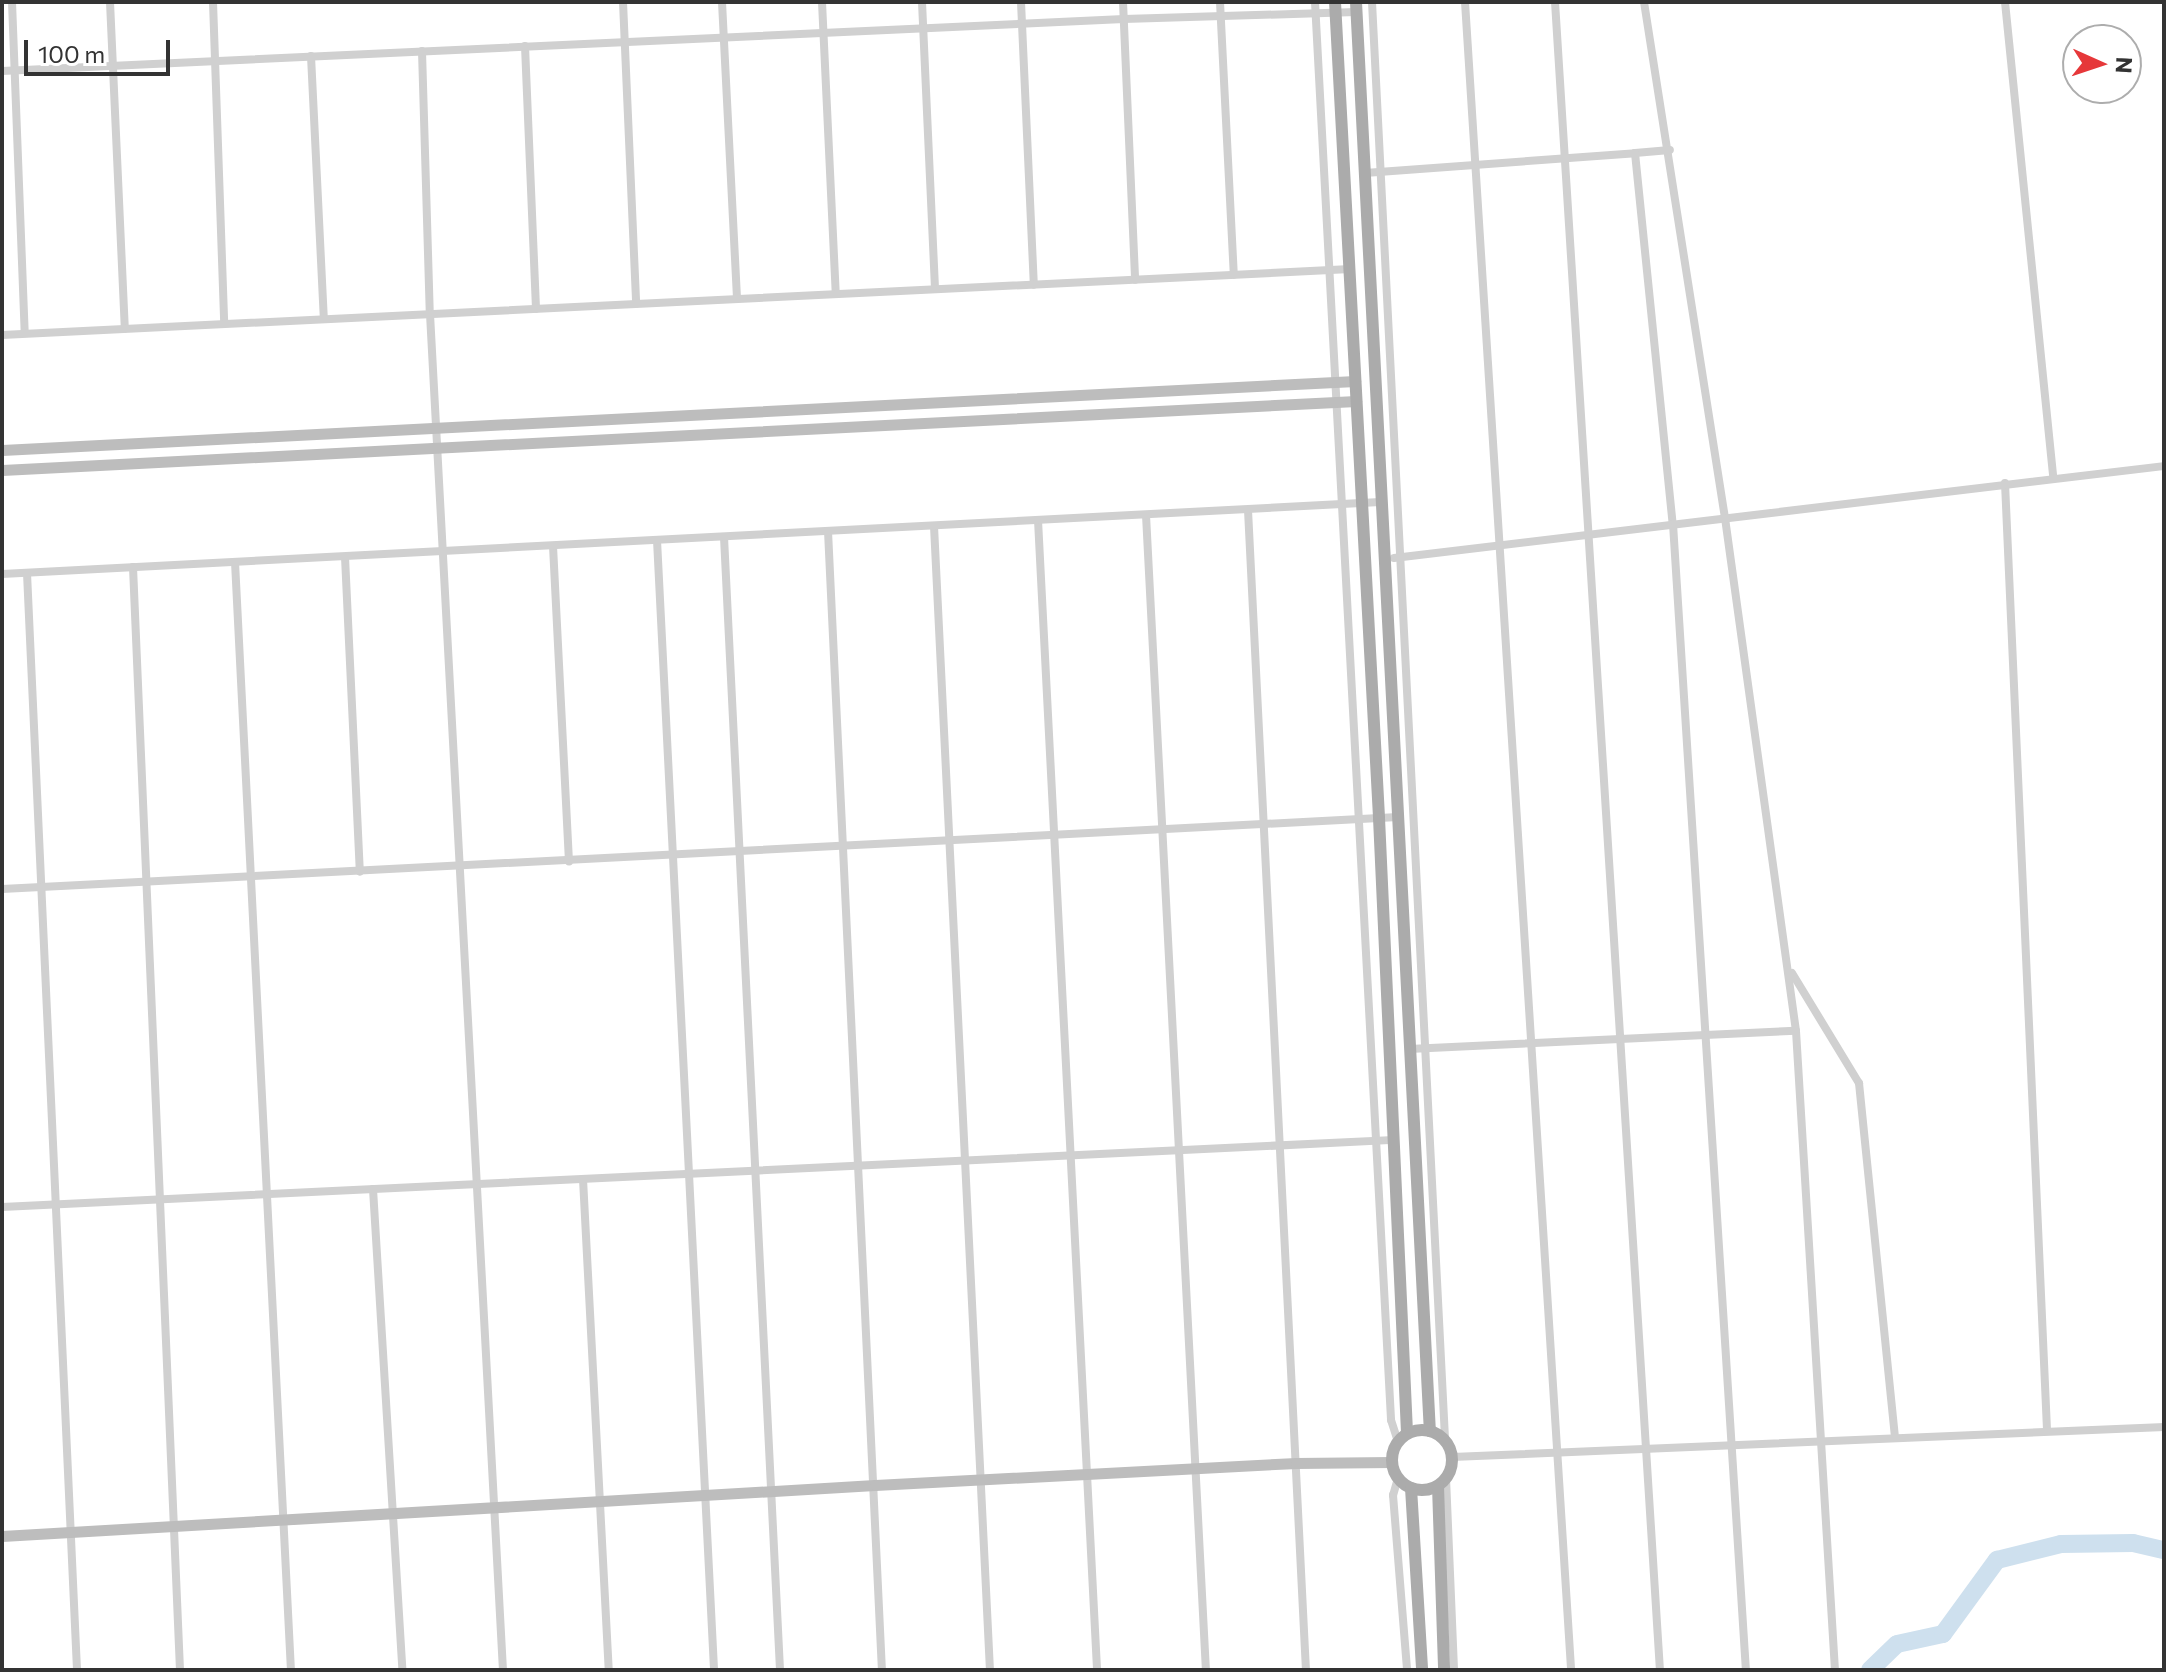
<!DOCTYPE html>
<style>
body{margin:0}
#map{position:relative;width:2166px;height:1672px;overflow:hidden;background:#fff;font-family:Commissioner,sans-serif}
div>[style]{position:absolute}
.river>*{height:18px;margin:-9px;padding:0 9px;transform-origin:9px;border-radius:9px;background:#cee0ee}
.street>*{height:8px;margin:-4px;padding:0 4px;transform-origin:4px;border-radius:4px;background:#d0d0d0}
.secondary>*{height:11px;margin:-5.5px;padding:0 5.5px;transform-origin:5.5px;border-radius:5.5px;background:#bdbdbd}
.primary>*{height:12px;margin:-6px;padding:0 6px;transform-origin:6px;border-radius:6px;background:#ababab}
.primary>.ring{margin:-6px;padding:0;box-sizing:content-box;background:none;border:12px solid #ababab;border-radius:50%}
span{translate:-50% -50%;white-space:nowrap;text-align:center;line-height:1.15;-webkit-text-stroke:8px #fff;paint-order:stroke}
.frame{position:absolute;inset:0;border:4px solid #333;pointer-events:none}
.north{position:absolute;left:2062px;top:24px;width:80px;height:80px;box-sizing:border-box;background:#fff;border:2px solid #adadad;border-radius:50%;rotate:93deg;font-size:22px;font-weight:700;line-height:32px;text-align:center;color:#333}
.north::after{content:'';display:block;margin:auto;width:28px;height:36px;background:#e6383a;clip-path:polygon(50% 0,100% 100%,50% 72%,0 100%)}
.scale{position:absolute;left:24px;top:40px;width:146px;height:36px;box-sizing:border-box;border:4px solid #333;border-top:0;padding-left:10px;font-size:24px;line-height:28px;white-space:nowrap;color:#333;-webkit-text-stroke:6px #fff;paint-order:stroke}
</style>
<div id="map">
<div class="river">
<i style="left:1870px;top:1670px;width:37px;rotate:-44deg"></i>
<i style="left:1897px;top:1644px;width:47px;rotate:-12.3deg"></i>
<i style="left:1943px;top:1634px;width:92px;rotate:-53.9deg"></i>
<i style="left:1997px;top:1560px;width:66px;rotate:-14deg"></i>
<i style="left:2061px;top:1544px;width:72px;rotate:-0.8deg"></i>
<i style="left:2133px;top:1543px;width:32px;rotate:13deg"></i>
</div>
<div class="street">
<i style="left:12px;top:2px;width:331px;rotate:87.8deg"></i>
<i style="left:110px;top:2px;width:327px;rotate:87.4deg"></i>
<i style="left:213px;top:2px;width:322px;rotate:88deg"></i>
<i style="left:623px;top:2px;width:302px;rotate:87.5deg"></i>
<i style="left:722px;top:2px;width:297px;rotate:87.1deg"></i>
<i style="left:822px;top:2px;width:292px;rotate:87.3deg"></i>
<i style="left:922px;top:2px;width:287px;rotate:87.4deg"></i>
<i style="left:1021px;top:2px;width:283px;rotate:87.4deg"></i>
<i style="left:1123px;top:2px;width:278px;rotate:87.5deg"></i>
<i style="left:1220px;top:2px;width:273px;rotate:87.1deg"></i>
<i style="left:1315px;top:2px;width:1420px;rotate:86.93deg"></i>
<i style="left:1391px;top:1420px;width:22px;rotate:72deg"></i>
<i style="left:1372px;top:2px;width:1440px;rotate:87.09deg"></i>
<i style="left:1465px;top:2px;width:1671px;rotate:86.36deg"></i>
<i style="left:1555px;top:2px;width:1671px;rotate:86.4deg"></i>
<i style="left:1644px;top:2px;width:522px;rotate:81.08deg"></i>
<i style="left:1725px;top:518px;width:518px;rotate:82.12deg"></i>
<i style="left:1796px;top:1031px;width:640px;rotate:86.51deg"></i>
<i style="left:2005px;top:2px;width:477px;rotate:84.2deg"></i>
<i style="left:525px;top:46px;width:263px;rotate:87.6deg"></i>
<i style="left:422px;top:51px;width:263px;rotate:88.3deg"></i>
<i style="left:430px;top:314px;width:1358px;rotate:86.92deg"></i>
<i style="left:311px;top:56px;width:263px;rotate:87.2deg"></i>
<i style="left:2px;top:71px;width:1123px;rotate:-2.65deg"></i>
<i style="left:1124px;top:19px;width:232px;rotate:-1.7deg"></i>
<i style="left:1635px;top:153px;width:35px;rotate:-5deg"></i>
<i style="left:1365px;top:173px;width:271px;rotate:-4.2deg"></i>
<i style="left:1635px;top:153px;width:373px;rotate:84.2deg"></i>
<i style="left:1673px;top:524px;width:1148px;rotate:86.36deg"></i>
<i style="left:2px;top:335px;width:1350px;rotate:-2.8deg"></i>
<i style="left:2005px;top:483px;width:947px;rotate:87.46deg"></i>
<i style="left:1248px;top:510px;width:1161px;rotate:87.14deg"></i>
<i style="left:1146px;top:515px;width:1157px;rotate:87.03deg"></i>
<i style="left:1038px;top:520px;width:1152px;rotate:87.06deg"></i>
<i style="left:934px;top:526px;width:1145px;rotate:87.2deg"></i>
<i style="left:828px;top:531px;width:1140px;rotate:87.29deg"></i>
<i style="left:724px;top:537px;width:1134px;rotate:87.17deg"></i>
<i style="left:657px;top:540px;width:1131px;rotate:87.11deg"></i>
<i style="left:553px;top:546px;width:316px;rotate:87.1deg"></i>
<i style="left:345px;top:557px;width:315px;rotate:87.3deg"></i>
<i style="left:1394px;top:558px;width:775px;rotate:-6.81deg"></i>
<i style="left:235px;top:562px;width:1109px;rotate:87.11deg"></i>
<i style="left:133px;top:567px;width:1104px;rotate:87.56deg"></i>
<i style="left:27px;top:573px;width:1098px;rotate:87.39deg"></i>
<i style="left:2px;top:574px;width:1380px;rotate:-2.99deg"></i>
<i style="left:2px;top:889px;width:1398px;rotate:-2.95deg"></i>
<i style="left:1792px;top:973px;width:129px;rotate:58.7deg"></i>
<i style="left:1859px;top:1083px;width:355px;rotate:84.2deg"></i>
<i style="left:1409px;top:1049px;width:387px;rotate:-2.7deg"></i>
<i style="left:583px;top:1179px;width:492px;rotate:87deg"></i>
<i style="left:373px;top:1189px;width:482px;rotate:86.5deg"></i>
<i style="left:2px;top:1207px;width:1394px;rotate:-2.76deg"></i>
<i style="left:1452px;top:1457px;width:713px;rotate:-2.41deg"></i>
<i style="left:1398px;top:1478px;width:18px;rotate:106deg"></i>
<i style="left:1393px;top:1495px;width:176px;rotate:85.4deg"></i>
<i style="left:1446px;top:1478px;width:192px;rotate:87.6deg"></i>
</div>
<div class="secondary">
<i style="left:2px;top:450px;width:1355px;rotate:-2.92deg"></i>
<i style="left:2px;top:470px;width:1356px;rotate:-2.92deg"></i>
<i style="left:2px;top:1536px;width:874px;rotate:-3.34deg"></i>
<i style="left:875px;top:1485px;width:422px;rotate:-3deg"></i>
<i style="left:1296px;top:1463px;width:96px;rotate:-0.6deg"></i>
</div>
<div class="primary">
<i style="left:1335px;top:2px;width:817px;rotate:86.91deg"></i>
<i style="left:1379px;top:818px;width:616px;rotate:87.39deg"></i>
<i style="left:1356px;top:2px;width:1431px;rotate:87.04deg"></i>
<i class="ring" style="left:1392px;top:1430px;width:48px;height:48px"></i>
<i style="left:1438px;top:1486px;width:184px;rotate:88.1deg"></i>
<i style="left:1411px;top:1488px;width:182px;rotate:86.5deg"></i>
</div>
<div class="frame"></div>
<div class="north">N</div>
<div class="scale">100 m</div>
</div>
